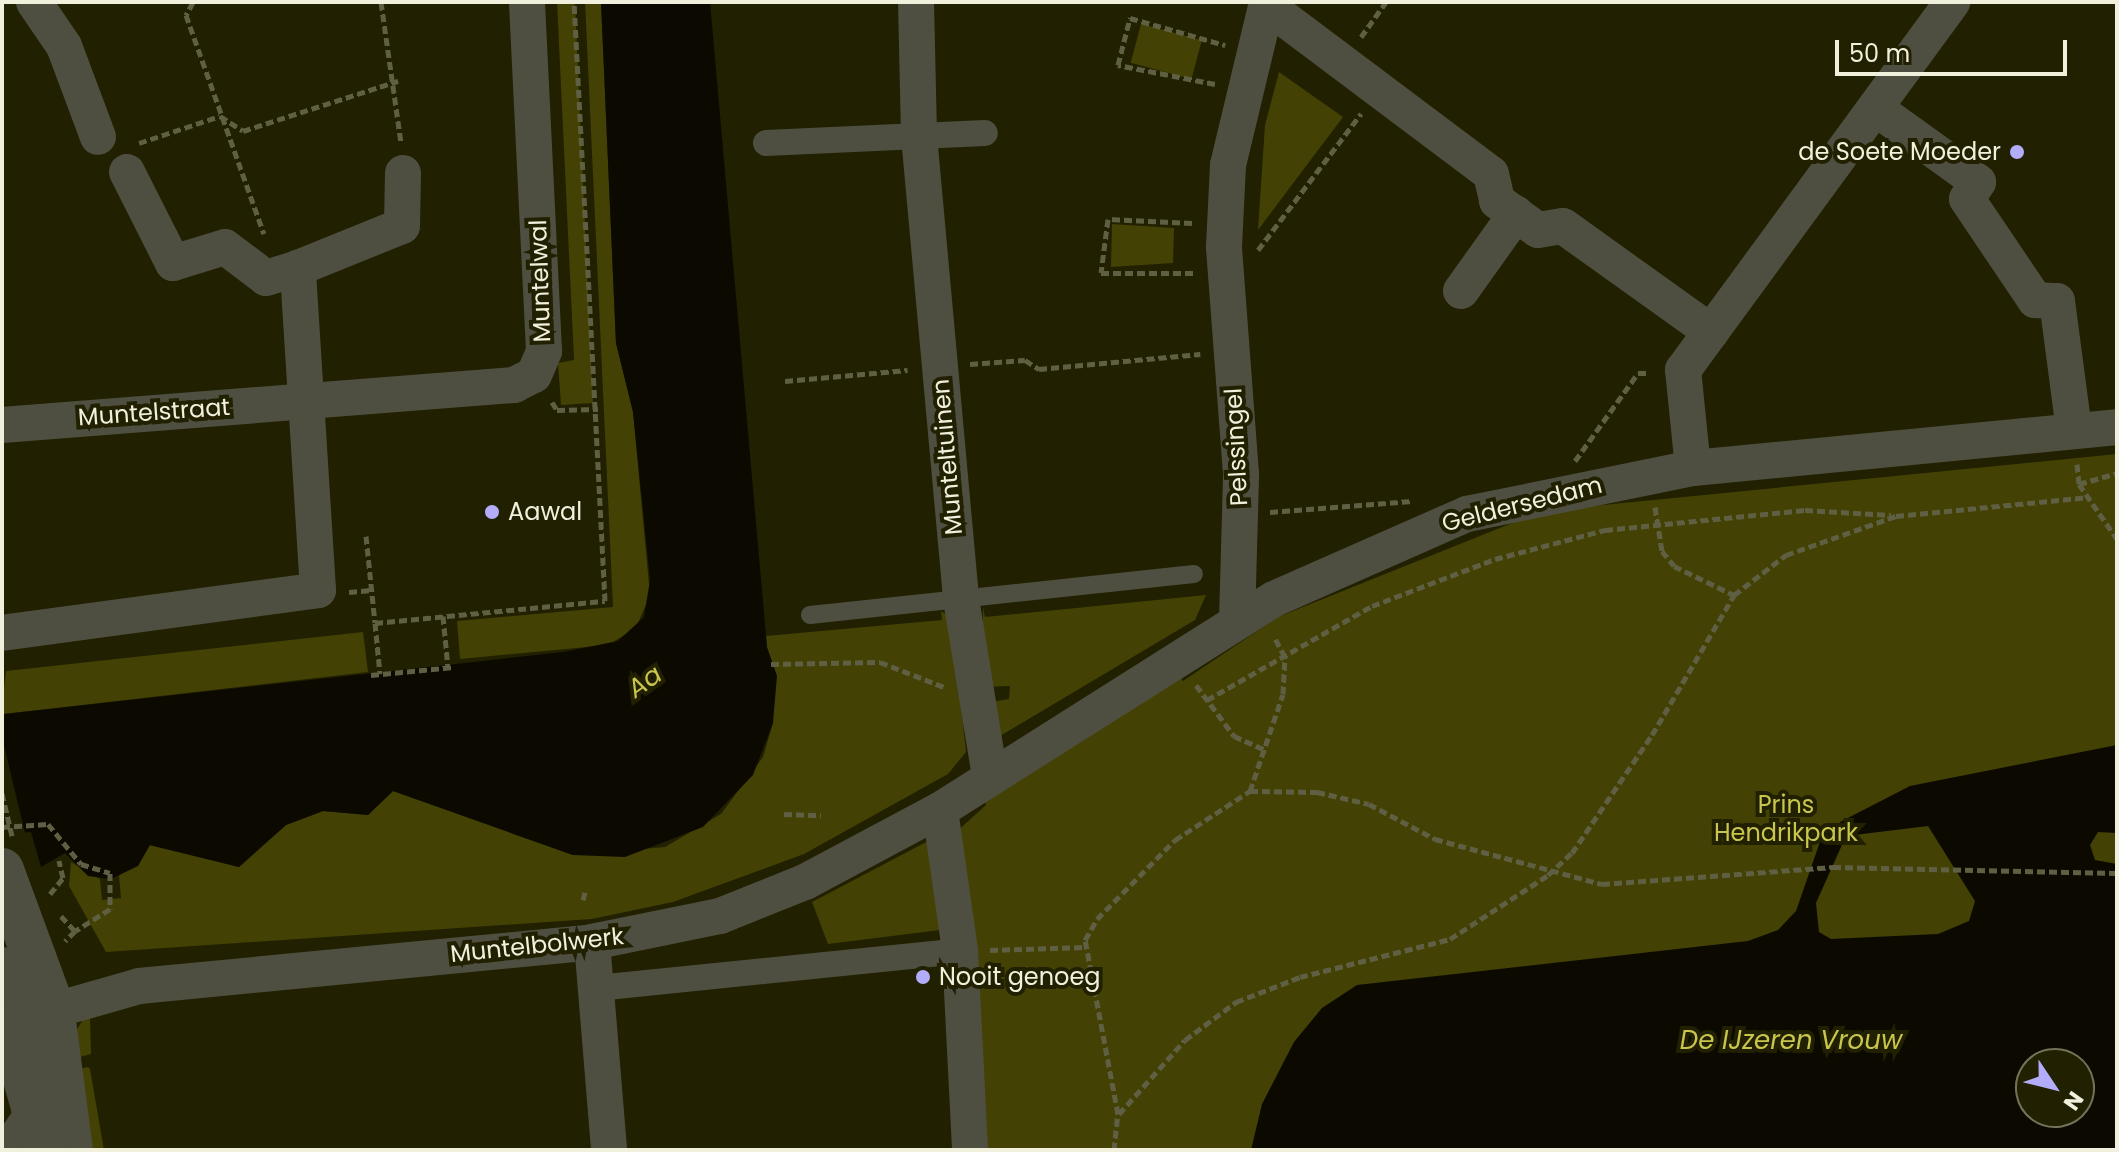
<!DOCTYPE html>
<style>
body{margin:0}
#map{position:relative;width:2119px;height:1152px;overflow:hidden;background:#212001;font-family:Poppins,sans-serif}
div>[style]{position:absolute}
.green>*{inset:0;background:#434104;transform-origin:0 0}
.water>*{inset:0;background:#0c0a00}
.pier>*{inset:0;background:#212001}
.path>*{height:5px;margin-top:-2.5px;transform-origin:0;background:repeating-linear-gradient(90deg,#5f5f43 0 8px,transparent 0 12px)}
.service>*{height:18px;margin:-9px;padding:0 9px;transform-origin:9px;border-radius:9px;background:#4f4f41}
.pedestrian>*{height:26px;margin:-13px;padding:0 13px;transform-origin:13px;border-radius:13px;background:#4f4f41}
.minor>*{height:36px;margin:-18px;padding:0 18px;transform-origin:18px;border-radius:18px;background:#4f4f41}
.tertiary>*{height:44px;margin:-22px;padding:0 22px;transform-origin:22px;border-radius:22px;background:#4f4f41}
.dots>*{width:22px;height:22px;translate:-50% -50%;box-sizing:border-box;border:4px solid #212001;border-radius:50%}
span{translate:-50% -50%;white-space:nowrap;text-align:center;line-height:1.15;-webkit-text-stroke:8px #212001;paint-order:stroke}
.poi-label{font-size:24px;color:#f0f0dd}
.right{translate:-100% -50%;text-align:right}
.left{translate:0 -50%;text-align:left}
.street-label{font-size:24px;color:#f0f0dd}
.park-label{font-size:24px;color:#c9c64e}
.water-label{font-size:26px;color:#c9c54d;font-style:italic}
.frame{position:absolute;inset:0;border:4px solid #f0f0dd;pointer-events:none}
.north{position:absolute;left:2015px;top:1048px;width:80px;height:80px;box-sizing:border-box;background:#212001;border:2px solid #747359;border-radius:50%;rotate:125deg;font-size:22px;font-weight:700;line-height:32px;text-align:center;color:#f0f0dd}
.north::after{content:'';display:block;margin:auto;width:28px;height:36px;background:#b3adf9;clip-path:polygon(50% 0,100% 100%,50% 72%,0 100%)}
.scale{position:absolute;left:1835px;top:40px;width:232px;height:36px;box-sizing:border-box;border:4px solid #f0f0dd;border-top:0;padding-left:10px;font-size:24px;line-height:28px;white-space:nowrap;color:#f0f0dd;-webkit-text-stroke:6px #212001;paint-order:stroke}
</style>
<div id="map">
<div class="green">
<i style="clip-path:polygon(557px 2px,575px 2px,593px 403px,561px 405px,558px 363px,574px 360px)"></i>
<i style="clip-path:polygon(585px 2px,601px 2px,616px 343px,633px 412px,650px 595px,636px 628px,608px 645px,460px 659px,457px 621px,613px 607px)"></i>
<i style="left:1141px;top:24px;width:63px;height:40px;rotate:15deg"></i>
<i style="clip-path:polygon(1279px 72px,1343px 117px,1258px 230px,1265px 125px)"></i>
<i style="clip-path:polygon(1112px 224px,1174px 228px,1173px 263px,1111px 267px)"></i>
<i style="clip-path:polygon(evenodd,2117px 454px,2117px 1150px,975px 1150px,954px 834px,986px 805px,982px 796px,1178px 674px,1183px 681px,1278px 617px,1542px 511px,2117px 454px,2031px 1064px,2079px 1064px,2079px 1112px,2031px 1112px,2031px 1064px)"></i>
<i style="clip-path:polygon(1206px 595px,1195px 620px,1000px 736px,985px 703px,1009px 699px,1010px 686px,983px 687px,983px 607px,985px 617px)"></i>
<i style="clip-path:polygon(941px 611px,952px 618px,966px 752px,948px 774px,804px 854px,673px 902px,592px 919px,106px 952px,69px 886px,71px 862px,100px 879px,102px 900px,121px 898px,119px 876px,149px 845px,239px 867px,286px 825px,323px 811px,368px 815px,393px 791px,573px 855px,665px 847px,721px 814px,763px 757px,773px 723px,766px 636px,942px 620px)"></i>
<i style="clip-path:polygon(363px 632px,368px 672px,4px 714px,2px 705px,6px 671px)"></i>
<i style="clip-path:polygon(930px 840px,948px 929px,828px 944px,812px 902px)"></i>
<i style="clip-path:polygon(84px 1018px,90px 1018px,91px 1054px,73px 1059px,74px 1034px)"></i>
<i style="clip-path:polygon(88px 1067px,90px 1069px,104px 1150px,79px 1150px,74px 1070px)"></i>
</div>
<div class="water">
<i style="clip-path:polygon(601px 2px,710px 2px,767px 647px,777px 676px,773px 723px,753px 775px,703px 827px,625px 857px,573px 855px,393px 791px,368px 815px,323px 811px,286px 825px,239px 867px,150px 845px,138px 866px,111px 879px,88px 876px,65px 853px,41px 867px,31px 832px,2px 835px,4px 714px,563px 652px,618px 641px,644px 617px,650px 580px,633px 412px,616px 343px)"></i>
<i style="clip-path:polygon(evenodd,2117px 745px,2117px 833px,2098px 832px,2090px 845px,2095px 860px,2117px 864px,2117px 1150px,1251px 1150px,1262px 1104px,1294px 1042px,1322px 1008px,1357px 985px,1748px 941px,1778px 930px,1796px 911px,1822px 836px,1842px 821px,1910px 786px,2117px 745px,1928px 826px,1975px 901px,1969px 921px,1938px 934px,1831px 939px,1819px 932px,1816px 903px,1846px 836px,1928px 826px,2117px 745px,2031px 1064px,2079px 1064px,2079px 1112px,2031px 1112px,2031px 1064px)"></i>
</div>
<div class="pier">
<i style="clip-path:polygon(2px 737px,26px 837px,2px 839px)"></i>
</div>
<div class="path">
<i style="left:193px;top:2px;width:15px;rotate:118deg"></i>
<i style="left:186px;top:15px;width:232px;rotate:70.4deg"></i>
<i style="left:381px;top:2px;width:142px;rotate:81.9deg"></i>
<i style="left:1361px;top:37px;width:43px;rotate:-54.5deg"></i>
<i style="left:1215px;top:84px;width:99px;rotate:-168.9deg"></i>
<i style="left:1118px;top:65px;width:49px;rotate:-75.7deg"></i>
<i style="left:1130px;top:18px;width:99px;rotate:15.9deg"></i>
<i style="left:139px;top:143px;width:85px;rotate:-18.4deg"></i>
<i style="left:220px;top:116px;width:27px;rotate:33deg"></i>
<i style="left:243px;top:131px;width:163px;rotate:-17.9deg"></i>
<i style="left:1192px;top:223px;width:84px;rotate:-177.3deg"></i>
<i style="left:1108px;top:219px;width:54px;rotate:97.4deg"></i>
<i style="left:1101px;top:273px;width:92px"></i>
<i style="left:1258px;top:250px;width:171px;rotate:-52.9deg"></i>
<i style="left:970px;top:364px;width:55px;rotate:-4.2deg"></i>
<i style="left:1025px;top:360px;width:17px;rotate:33deg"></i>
<i style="left:1039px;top:369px;width:162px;rotate:-5.3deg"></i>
<i style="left:785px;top:381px;width:123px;rotate:-5.1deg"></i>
<i style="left:552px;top:402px;width:9px;rotate:58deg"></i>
<i style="left:557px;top:410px;width:41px;rotate:-1.4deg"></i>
<i style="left:1575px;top:461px;width:108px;rotate:-54.4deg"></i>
<i style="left:1638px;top:373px;width:12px"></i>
<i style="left:2077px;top:464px;width:20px;rotate:84deg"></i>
<i style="left:2079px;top:484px;width:67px;rotate:55.4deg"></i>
<i style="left:2079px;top:484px;width:40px;rotate:-16deg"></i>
<i style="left:1655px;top:507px;width:45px;rotate:81deg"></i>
<i style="left:1662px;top:551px;width:19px;rotate:51deg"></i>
<i style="left:1674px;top:566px;width:67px;rotate:25.8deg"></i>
<i style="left:1270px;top:512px;width:142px;rotate:-4.4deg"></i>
<i style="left:366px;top:536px;width:87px;rotate:84.1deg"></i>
<i style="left:375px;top:623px;width:231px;rotate:-5.5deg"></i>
<i style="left:605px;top:601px;width:600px;rotate:-92.96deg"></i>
<i style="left:349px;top:592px;width:23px;rotate:-5deg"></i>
<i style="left:443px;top:616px;width:52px;rotate:84.5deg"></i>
<i style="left:375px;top:623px;width:51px;rotate:84.4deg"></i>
<i style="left:771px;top:664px;width:109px;rotate:-1.1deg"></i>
<i style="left:880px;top:662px;width:69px;rotate:21.3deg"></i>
<i style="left:371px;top:675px;width:83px;rotate:-5.5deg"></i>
<i style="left:1196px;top:685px;width:64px;rotate:53.3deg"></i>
<i style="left:1234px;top:736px;width:36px;rotate:24deg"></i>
<i style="left:1207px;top:700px;width:190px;rotate:-29.7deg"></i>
<i style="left:1372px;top:606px;width:132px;rotate:-20.9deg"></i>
<i style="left:1495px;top:559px;width:114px;rotate:-14.8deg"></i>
<i style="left:1605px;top:530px;width:201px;rotate:-5.7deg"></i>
<i style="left:1805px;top:510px;width:86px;rotate:3.3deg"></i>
<i style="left:1250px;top:791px;width:102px;rotate:-71.2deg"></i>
<i style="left:1283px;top:694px;width:37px;rotate:-87deg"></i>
<i style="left:1285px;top:657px;width:24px;rotate:-118deg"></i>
<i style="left:2px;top:793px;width:44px;rotate:76.9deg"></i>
<i style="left:784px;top:814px;width:37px;rotate:2deg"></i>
<i style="left:2px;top:827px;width:46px;rotate:-3.7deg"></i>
<i style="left:48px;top:824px;width:52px;rotate:50.5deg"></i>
<i style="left:81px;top:864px;width:30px;rotate:17deg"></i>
<i style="left:110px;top:873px;width:36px;rotate:90deg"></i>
<i style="left:110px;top:909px;width:41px;rotate:147.8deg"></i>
<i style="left:50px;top:894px;width:21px;rotate:-51deg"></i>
<i style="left:63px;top:878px;width:18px;rotate:-103deg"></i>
<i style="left:583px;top:900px;width:8px;rotate:-76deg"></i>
<i style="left:61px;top:916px;width:21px;rotate:47deg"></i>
<i style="left:75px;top:931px;width:14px;rotate:135deg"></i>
<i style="left:990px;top:950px;width:95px;rotate:-1.8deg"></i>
<i style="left:1119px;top:1114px;width:99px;rotate:-48.3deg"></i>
<i style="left:1185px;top:1040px;width:64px;rotate:-36.7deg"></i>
<i style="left:1236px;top:1002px;width:69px;rotate:-21.3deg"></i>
<i style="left:1300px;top:977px;width:155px;rotate:-14.2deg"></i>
<i style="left:1450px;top:939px;width:117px;rotate:-33.1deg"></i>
<i style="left:1548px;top:875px;width:33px;rotate:-43deg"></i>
<i style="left:1572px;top:853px;width:143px;rotate:-55.9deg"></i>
<i style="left:1652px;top:735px;width:162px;rotate:-59.6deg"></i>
<i style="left:1734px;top:595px;width:66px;rotate:-37.6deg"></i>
<i style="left:1786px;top:555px;width:117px;rotate:-19.5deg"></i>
<i style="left:1896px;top:516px;width:194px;rotate:-5.6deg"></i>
<i style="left:1114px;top:1150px;width:36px;rotate:-84deg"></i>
<i style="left:1118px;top:1114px;width:177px;rotate:-100.7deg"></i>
<i style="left:1085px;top:940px;width:24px;rotate:-60deg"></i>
<i style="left:1097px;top:919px;width:111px;rotate:-45.4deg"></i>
<i style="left:1175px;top:840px;width:90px;rotate:-33.2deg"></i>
<i style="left:1250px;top:791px;width:67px;rotate:0.9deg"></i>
<i style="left:1317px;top:792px;width:53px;rotate:13deg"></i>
<i style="left:1369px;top:804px;width:75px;rotate:27.9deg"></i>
<i style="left:1435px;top:839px;width:173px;rotate:15.1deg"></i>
<i style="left:1602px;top:884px;width:232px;rotate:-4.2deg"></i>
<i style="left:1833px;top:867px;width:284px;rotate:1.2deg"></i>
</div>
<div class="service">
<i style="left:810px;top:615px;width:386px;rotate:-6.1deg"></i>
</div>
<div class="pedestrian">
<i style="left:766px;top:143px;width:219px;rotate:-2.6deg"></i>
<i style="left:597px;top:988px;width:365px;rotate:-5.8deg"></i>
</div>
<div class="minor">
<i style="left:34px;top:2px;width:53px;rotate:55.7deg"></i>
<i style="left:64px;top:46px;width:97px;rotate:69.5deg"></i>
<i style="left:916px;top:2px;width:134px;rotate:88.7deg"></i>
<i style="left:919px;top:136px;width:465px;rotate:84.8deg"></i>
<i style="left:961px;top:599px;width:180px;rotate:80.7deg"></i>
<i style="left:1266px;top:5px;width:281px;rotate:36.9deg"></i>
<i style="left:1491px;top:174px;width:28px;rotate:77deg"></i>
<i style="left:1497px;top:201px;width:50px;rotate:35.3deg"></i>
<i style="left:1538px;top:230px;width:25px;rotate:-9deg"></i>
<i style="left:1563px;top:226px;width:182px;rotate:35.6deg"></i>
<i style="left:1875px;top:108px;width:127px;rotate:35.7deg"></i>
<i style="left:1978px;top:182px;width:20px;rotate:123deg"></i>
<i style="left:1967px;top:199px;width:122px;rotate:56deg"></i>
<i style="left:2035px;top:300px;width:22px;rotate:3deg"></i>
<i style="left:2057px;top:301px;width:130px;rotate:82.5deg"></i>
<i style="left:127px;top:172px;width:102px;rotate:63.2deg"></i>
<i style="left:173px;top:263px;width:54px;rotate:-17.1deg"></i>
<i style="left:225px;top:247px;width:51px;rotate:37.1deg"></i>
<i style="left:266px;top:278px;width:34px;rotate:-17deg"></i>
<i style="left:1461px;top:291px;width:95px;rotate:-54.5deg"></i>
<i style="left:2px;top:425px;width:514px;rotate:-4.47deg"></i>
<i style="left:514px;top:385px;width:22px;rotate:-27deg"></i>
<i style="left:534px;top:375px;width:26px;rotate:-67deg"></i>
<i style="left:544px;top:351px;width:349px;rotate:-92.8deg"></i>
<i style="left:1693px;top:468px;width:99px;rotate:-95.8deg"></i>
<i style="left:1683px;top:370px;width:456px;rotate:-53.8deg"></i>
<i style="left:1237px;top:621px;width:147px;rotate:-88.4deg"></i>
<i style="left:1241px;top:474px;width:228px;rotate:-94.3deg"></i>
<i style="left:1224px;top:247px;width:82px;rotate:-87.2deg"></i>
<i style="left:1228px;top:165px;width:168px;rotate:-76.5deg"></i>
<i style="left:2px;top:633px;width:319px;rotate:-7.7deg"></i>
<i style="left:318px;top:590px;width:323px;rotate:-93.6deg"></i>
<i style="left:298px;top:268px;width:112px;rotate:-22deg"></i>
<i style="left:402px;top:226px;width:53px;rotate:-88.9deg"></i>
<i style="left:940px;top:810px;width:142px;rotate:81.9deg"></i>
<i style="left:960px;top:951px;width:199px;rotate:87.1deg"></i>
<i style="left:592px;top:942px;width:209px;rotate:85.3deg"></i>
<i style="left:27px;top:1018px;width:116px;rotate:-15.9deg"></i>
<i style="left:139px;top:986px;width:455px;rotate:-5.5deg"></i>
<i style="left:592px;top:942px;width:131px;rotate:-11.5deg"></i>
<i style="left:720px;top:916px;width:92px;rotate:-21.8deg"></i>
<i style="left:805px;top:882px;width:153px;rotate:-28.1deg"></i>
<i style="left:940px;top:810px;width:395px;rotate:-32.3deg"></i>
<i style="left:1274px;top:599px;width:211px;rotate:-23.8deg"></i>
<i style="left:1467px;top:514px;width:231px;rotate:-11.5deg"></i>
<i style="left:1693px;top:468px;width:426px;rotate:-5.5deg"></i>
<i style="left:8px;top:1150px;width:45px;rotate:-56deg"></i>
</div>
<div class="tertiary">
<i style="left:2px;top:870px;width:145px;rotate:69.8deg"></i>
<i style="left:52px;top:1006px;width:145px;rotate:82.5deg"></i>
<i style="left:2px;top:969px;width:58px;rotate:82deg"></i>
<i style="left:10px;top:1026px;width:129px;rotate:74.2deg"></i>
</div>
<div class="dots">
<i style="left:2017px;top:152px;background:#b3adf9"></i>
<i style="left:492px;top:512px;background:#b3adf9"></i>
<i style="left:923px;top:977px;background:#b3adf9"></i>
</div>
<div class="poi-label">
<span class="right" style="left:2001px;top:152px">de Soete Moeder</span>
<span class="left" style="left:508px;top:512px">Aawal</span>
<span class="left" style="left:939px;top:977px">Nooit genoeg</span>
</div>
<div class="street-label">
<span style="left:540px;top:281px;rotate:-92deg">Muntelwal</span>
<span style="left:154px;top:412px;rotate:-4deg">Muntelstraat</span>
<span style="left:1236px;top:447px;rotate:-93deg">Pelssingel</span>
<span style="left:947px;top:457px;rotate:-95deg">Munteltuinen</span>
<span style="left:1522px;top:504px;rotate:-14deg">Geldersedam</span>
<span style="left:537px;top:945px;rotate:-6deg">Muntelbolwerk</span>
</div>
<div class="park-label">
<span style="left:1786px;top:819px">Prins<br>Hendrikpark</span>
</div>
<div class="water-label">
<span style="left:645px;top:682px;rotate:-35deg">Aa</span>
<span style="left:1791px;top:1041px">De IJzeren Vrouw</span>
</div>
<div class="frame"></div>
<div class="north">N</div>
<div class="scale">50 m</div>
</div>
